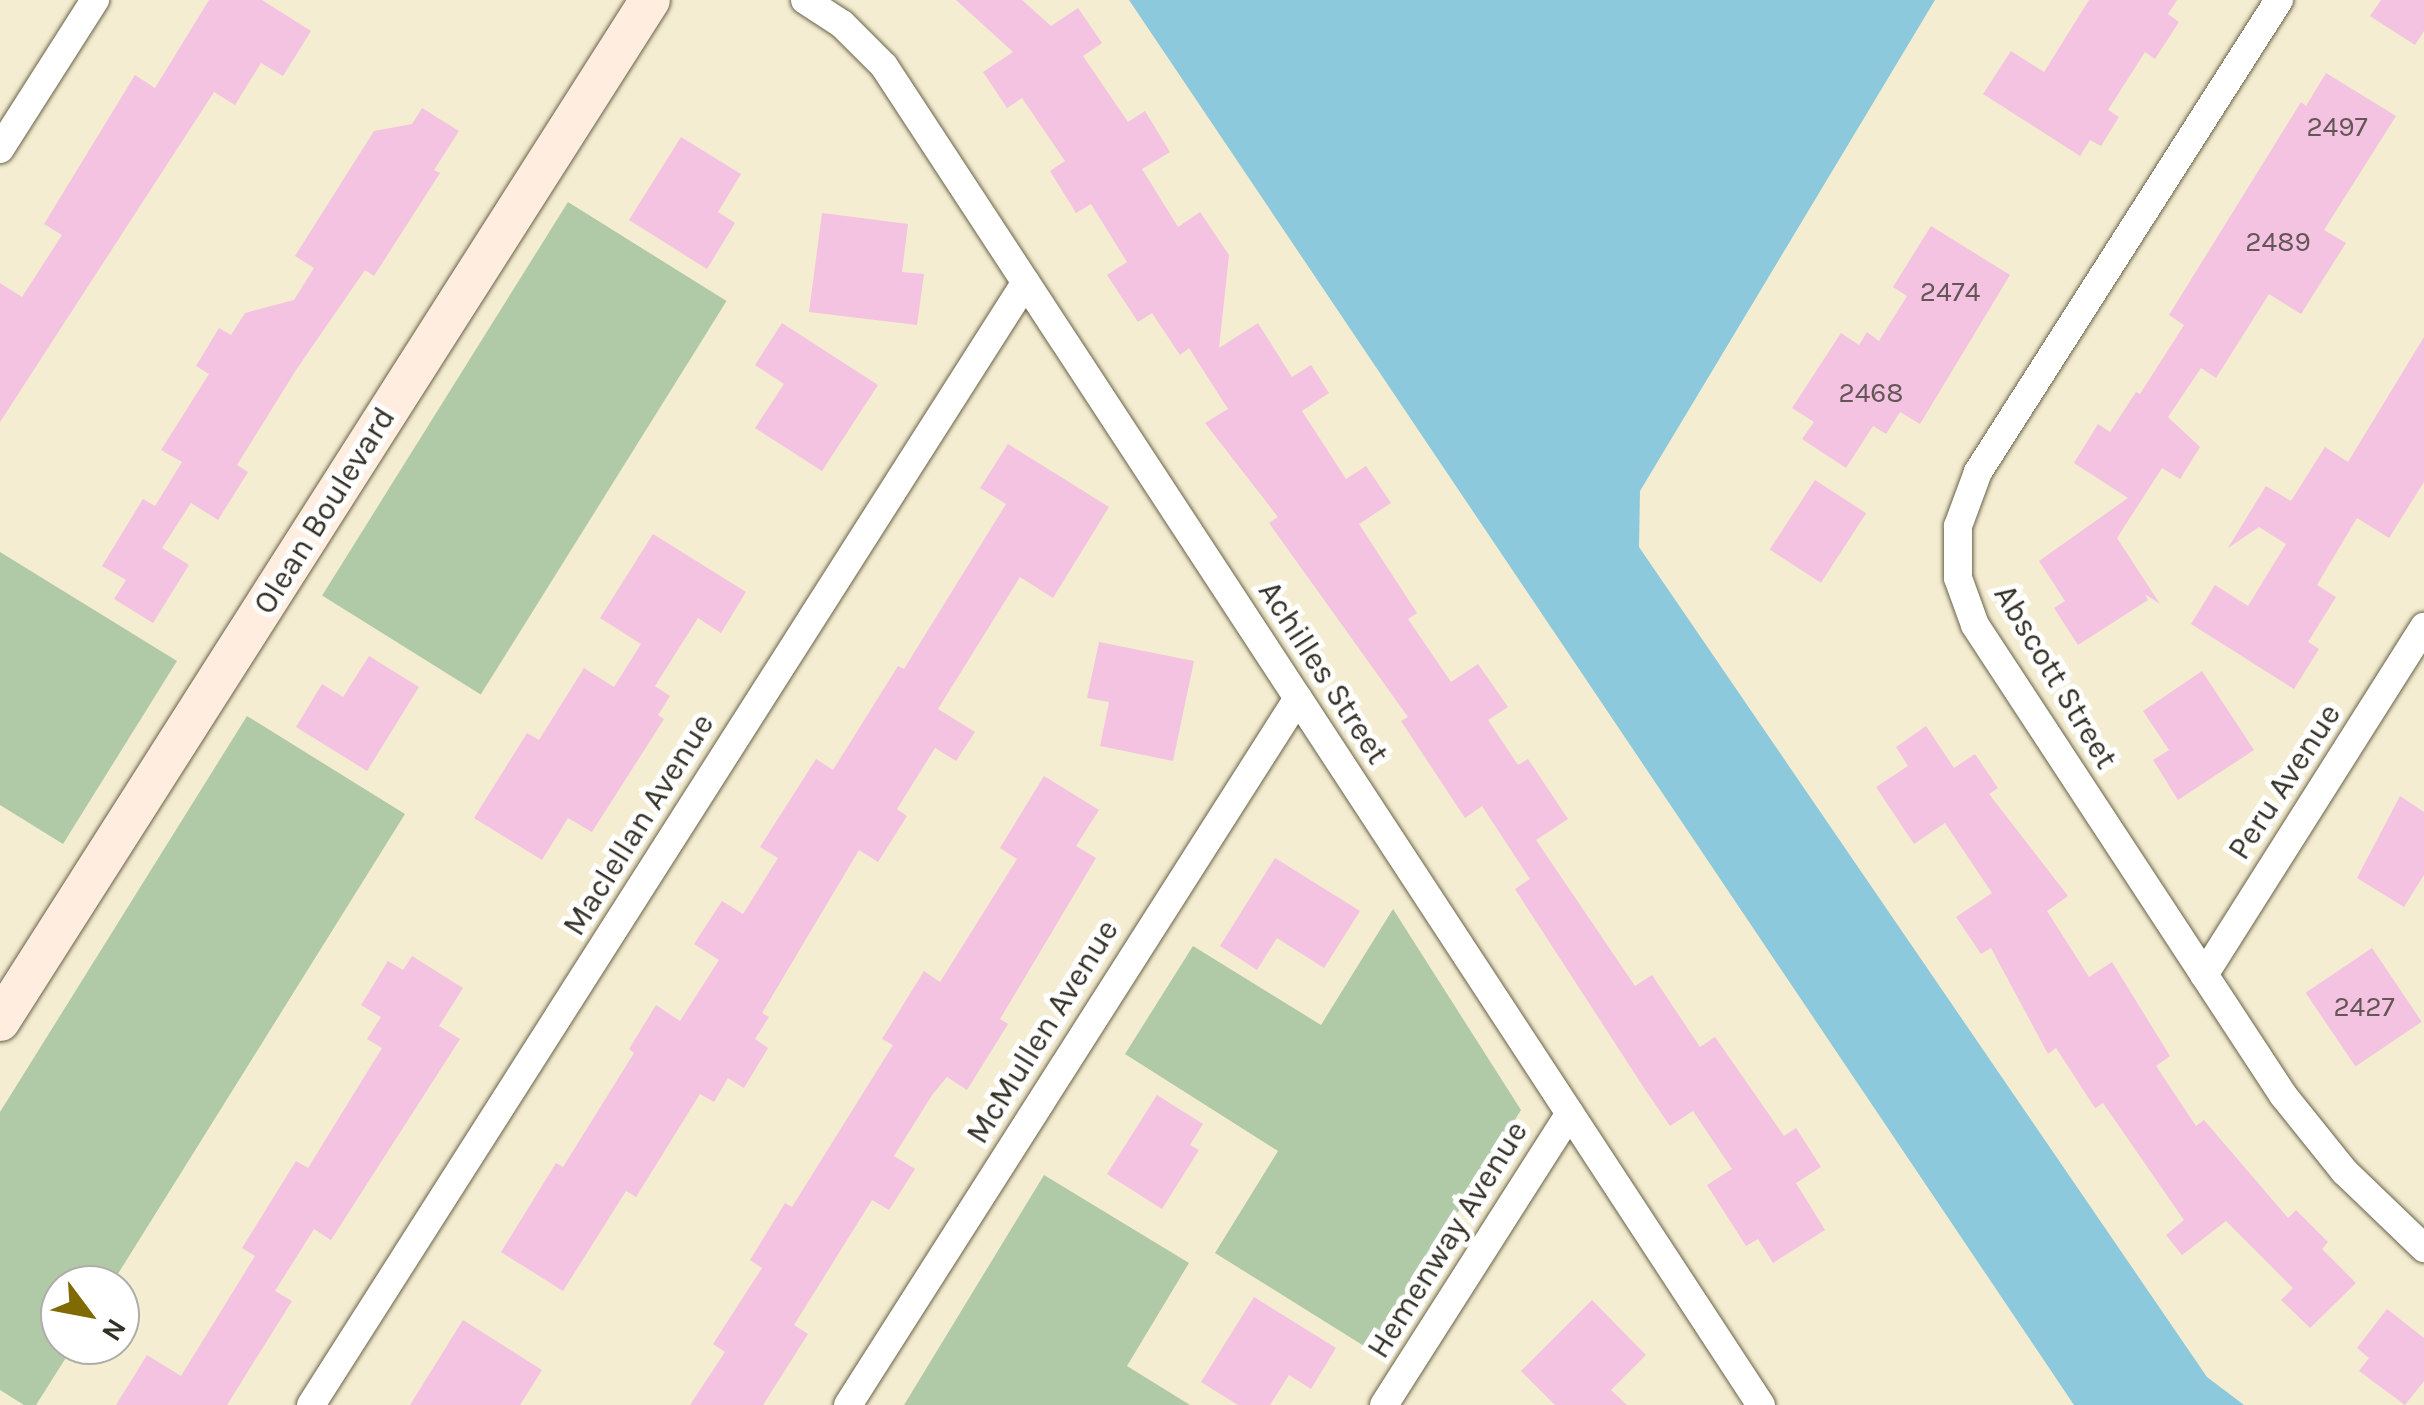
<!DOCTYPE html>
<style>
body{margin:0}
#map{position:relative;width:2424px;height:1405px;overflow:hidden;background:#f4edd1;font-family:Karla,sans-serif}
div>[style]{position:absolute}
.green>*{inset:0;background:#b0caa7;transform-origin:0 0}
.water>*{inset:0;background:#8dc9dc}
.building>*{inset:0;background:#f3c3e1;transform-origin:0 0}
.roads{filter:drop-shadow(0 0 2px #69624a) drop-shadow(0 0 2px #69624a)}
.street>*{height:28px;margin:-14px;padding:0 14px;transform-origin:14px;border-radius:14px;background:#fff}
.secondary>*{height:40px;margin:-20px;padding:0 20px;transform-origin:20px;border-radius:20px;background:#ffede0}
span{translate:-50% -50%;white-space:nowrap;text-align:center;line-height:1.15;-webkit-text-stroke:10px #fff;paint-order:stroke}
.number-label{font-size:28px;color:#645656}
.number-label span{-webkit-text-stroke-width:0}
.street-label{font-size:32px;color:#343127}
.north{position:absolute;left:40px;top:1265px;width:100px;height:100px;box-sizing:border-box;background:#fff;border:2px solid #aeada9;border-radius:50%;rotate:122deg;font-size:28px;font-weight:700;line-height:40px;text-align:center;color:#343127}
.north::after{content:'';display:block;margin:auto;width:35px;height:45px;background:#806a03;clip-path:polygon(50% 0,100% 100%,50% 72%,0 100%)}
</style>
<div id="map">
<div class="green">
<i style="left:568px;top:202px;width:187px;height:464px;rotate:32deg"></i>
<i style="clip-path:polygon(0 552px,177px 661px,63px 844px,0 805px)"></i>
<i style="clip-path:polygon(247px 716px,405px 814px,111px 1285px,60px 1285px,60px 1345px,74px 1345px,36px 1405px,24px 1405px,0 1390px,0 1112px)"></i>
<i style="clip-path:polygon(1393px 909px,1521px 1110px,1372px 1351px,1215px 1253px,1278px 1151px,1125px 1054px,1193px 946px,1321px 1025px)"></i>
<i style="clip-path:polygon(1044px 1175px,1189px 1263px,1127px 1366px,1190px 1405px,904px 1405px)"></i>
</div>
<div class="water">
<i style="clip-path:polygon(1129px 0,1935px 0,1640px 491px,1639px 547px,2207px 1377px,2244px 1405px,2074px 1405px)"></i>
</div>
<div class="building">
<i style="clip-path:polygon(209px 0,262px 0,311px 31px,283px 76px,261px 63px,235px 105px,214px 92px,0 422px,0 283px,22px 297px,62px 235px,44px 224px,135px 75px,155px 88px)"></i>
<i style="clip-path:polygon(956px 0,1022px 0,1051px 26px,1078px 8px,1102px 43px,1083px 56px,1128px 122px,1145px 111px,1170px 152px,1142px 169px,1178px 227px,1200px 212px,1229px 255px,1219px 348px,1258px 323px,1292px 377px,1311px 365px,1329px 393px,1302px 411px,1346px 479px,1366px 466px,1391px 503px,1359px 524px,1417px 613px,1408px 619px,1451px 682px,1478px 664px,1508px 707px,1488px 720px,1518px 765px,1528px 759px,1568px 819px,1536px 840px,1635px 986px,1652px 975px,1700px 1047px,1715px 1037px,1784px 1136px,1796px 1128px,1821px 1167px,1796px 1183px,1825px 1230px,1773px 1263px,1758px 1239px,1746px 1246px,1707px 1185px,1732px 1169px,1693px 1111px,1670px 1126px,1646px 1091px,1515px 889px,1530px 879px,1482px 806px,1465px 818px,1401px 721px,1408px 717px,1269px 523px,1278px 517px,1205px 423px,1228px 409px,1189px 348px,1180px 355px,1152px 313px,1138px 322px,1107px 275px,1127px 262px,1091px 204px,1076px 213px,1050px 171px,1065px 161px,1022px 98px,1007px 108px,983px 72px,1013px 52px)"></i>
<i style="clip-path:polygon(2089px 0,2177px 0,2168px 14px,2179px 22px,2155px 59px,2145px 52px,2108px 110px,2119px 117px,2101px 146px,2090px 140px,2080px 156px,1983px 94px,2011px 51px,2044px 72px)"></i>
<i style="clip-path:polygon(2381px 0,2424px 0,2424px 31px,2415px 45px,2370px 16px)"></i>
<i style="clip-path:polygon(2326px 73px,2396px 116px,2324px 230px,2346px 243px,2301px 314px,2269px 294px,2216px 378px,2201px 368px,2168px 417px,2200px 447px,2180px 479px,2162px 468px,2117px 538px,2160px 604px,2145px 594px,2148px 600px,2078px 645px,2054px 608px,2065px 601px,2039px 561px,2128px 498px,2074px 463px,2098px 424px,2110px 432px,2136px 392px,2140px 394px,2184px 325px,2169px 315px,2301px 102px,2306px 106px)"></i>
<i style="clip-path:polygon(422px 108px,459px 131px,434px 170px,440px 173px,374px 276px,365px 270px,296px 370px,237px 465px,248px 472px,218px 520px,191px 503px,162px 548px,189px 565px,153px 623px,114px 599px,126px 580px,102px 566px,143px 499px,155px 506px,182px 462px,161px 450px,209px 374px,196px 366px,219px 328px,231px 335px,245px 313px,294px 300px,314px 268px,295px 256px,374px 131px,412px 124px)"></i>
<i style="clip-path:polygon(681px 137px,741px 174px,718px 212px,735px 223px,707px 269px,629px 220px)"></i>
<i style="clip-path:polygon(822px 213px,908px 224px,902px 272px,924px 274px,917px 325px,809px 312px)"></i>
<i style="clip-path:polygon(1931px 226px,2010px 275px,1920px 424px,1900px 412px,1886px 434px,1873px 426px,1846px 468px,1802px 439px,1814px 422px,1792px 408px,1841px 333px,1859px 345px,1867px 332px,1879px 341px,1907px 296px,1893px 287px)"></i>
<i style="clip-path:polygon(782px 323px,878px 385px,822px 471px,755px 428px,784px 384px,755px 365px)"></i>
<i style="clip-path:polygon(2424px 337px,2424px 482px,2389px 538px,2357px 518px,2317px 585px,2336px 597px,2308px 642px,2319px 649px,2294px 689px,2191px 624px,2215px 585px,2248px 606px,2286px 544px,2259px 527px,2228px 548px,2266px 486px,2291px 501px,2325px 447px,2348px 462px)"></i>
<i style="clip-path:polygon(1008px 444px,1109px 507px,1053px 598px,1020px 577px,938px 709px,975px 732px,956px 761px,935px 748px,897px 809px,907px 816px,878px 862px,859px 850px,762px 1013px,769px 1017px,755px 1039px,768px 1048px,744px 1088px,728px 1078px,714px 1102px,700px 1094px,636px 1197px,626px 1191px,563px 1291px,501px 1252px,556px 1163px,563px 1167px,634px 1053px,629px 1049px,656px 1005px,680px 1021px,719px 960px,694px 944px,722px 901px,743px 914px,778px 858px,760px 847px,816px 759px,833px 770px,898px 666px,904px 669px,1006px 504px,980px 488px)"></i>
<i style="left:1815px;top:480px;width:61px;height:83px;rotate:33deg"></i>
<i style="clip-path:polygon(653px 534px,746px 592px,721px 633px,698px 618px,655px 686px,670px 696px,658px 715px,664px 719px,592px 832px,568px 818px,542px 860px,474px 818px,527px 733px,539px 740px,584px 668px,614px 687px,641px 644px,600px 618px)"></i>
<i style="clip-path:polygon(1099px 642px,1194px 661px,1173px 761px,1100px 746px,1109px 702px,1087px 698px)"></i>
<i style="clip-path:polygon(369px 656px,419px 687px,367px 771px,296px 727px,322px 684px,343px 697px)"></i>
<i style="clip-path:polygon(2202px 671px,2254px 750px,2178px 800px,2153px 760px,2169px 750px,2143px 711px)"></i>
<i style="clip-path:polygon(1926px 726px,1954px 768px,1975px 754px,1998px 788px,1989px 794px,2068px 896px,2047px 911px,2089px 977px,2112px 962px,2170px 1056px,2156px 1066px,2196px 1126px,2204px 1120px,2288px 1218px,2296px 1210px,2328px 1242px,2322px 1249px,2356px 1283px,2310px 1328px,2281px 1300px,2293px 1288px,2226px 1221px,2182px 1255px,2166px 1235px,2184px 1220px,2103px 1103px,2095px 1108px,2056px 1048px,2048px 1054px,1991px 948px,1981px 954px,1956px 917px,1992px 893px,1945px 823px,1914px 844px,1876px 787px,1908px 766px,1896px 747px)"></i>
<i style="clip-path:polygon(1044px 776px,1099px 810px,1076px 846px,1096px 858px,1000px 1019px,1008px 1024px,967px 1090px,947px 1077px,932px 1095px,894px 1156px,915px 1169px,889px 1210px,872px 1200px,794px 1325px,808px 1334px,763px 1405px,690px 1405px,725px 1352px,713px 1344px,762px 1268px,750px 1260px,785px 1203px,792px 1207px,893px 1045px,882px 1039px,924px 971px,940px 982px,1017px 859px,1000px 848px)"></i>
<i style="clip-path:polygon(2400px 796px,2424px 812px,2424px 875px,2404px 907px,2357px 878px)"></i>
<i style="clip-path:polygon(1275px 858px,1360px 911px,1324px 968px,1277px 938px,1257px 970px,1220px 946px)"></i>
<i style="left:2372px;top:948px;width:89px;height:80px;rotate:56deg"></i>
<i style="clip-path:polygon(412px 956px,463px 988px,439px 1026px,460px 1039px,331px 1240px,314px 1229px,275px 1291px,292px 1301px,227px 1405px,116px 1405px,147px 1355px,181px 1376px,255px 1256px,242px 1248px,296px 1161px,308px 1168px,382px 1048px,367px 1039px,381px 1017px,361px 1005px,388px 961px,403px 970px)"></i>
<i style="clip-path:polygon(1157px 1095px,1203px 1124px,1190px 1145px,1199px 1150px,1162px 1209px,1107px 1174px)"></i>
<i style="clip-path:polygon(1254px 1297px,1336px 1348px,1311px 1389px,1289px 1375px,1270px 1405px,1238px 1405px,1201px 1382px)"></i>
<i style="clip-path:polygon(1592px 1300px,1646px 1355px,1611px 1390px,1627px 1405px,1555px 1405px,1521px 1371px)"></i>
<i style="clip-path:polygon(2387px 1309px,2424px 1338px,2424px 1381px,2405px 1405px,2359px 1371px,2369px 1358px,2357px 1348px)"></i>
<i style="clip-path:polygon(463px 1320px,542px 1370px,520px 1405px,410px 1405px)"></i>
</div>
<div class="roads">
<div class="street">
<i style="left:805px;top:0;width:44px;rotate:33deg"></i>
<i style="left:842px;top:24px;width:59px;rotate:45deg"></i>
<i style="left:884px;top:66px;width:1601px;rotate:56.78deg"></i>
<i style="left:2279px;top:0;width:560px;rotate:122.53deg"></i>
<i style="left:1978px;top:472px;width:58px;rotate:110.3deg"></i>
<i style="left:1958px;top:526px;width:52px;rotate:90deg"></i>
<i style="left:1958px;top:578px;width:50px;rotate:70.1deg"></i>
<i style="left:1975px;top:625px;width:562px;rotate:56.76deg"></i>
<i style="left:2283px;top:1095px;width:99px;rotate:51.2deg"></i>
<i style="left:2345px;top:1172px;width:110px;rotate:43.9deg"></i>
<i style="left:0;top:149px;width:177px;rotate:-57.5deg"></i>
<i style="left:2204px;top:975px;width:412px;rotate:-57.7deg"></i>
<i style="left:311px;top:1405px;width:1331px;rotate:-57.52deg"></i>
<i style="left:848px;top:1405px;width:838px;rotate:-57.52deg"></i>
<i style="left:1384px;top:1405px;width:346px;rotate:-57.5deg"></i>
</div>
<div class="secondary">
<i style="left:0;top:1021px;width:1210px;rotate:-57.52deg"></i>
</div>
</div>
<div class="number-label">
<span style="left:2337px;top:127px">2497</span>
<span style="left:2278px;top:242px">2489</span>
<span style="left:1950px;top:292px">2474</span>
<span style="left:1871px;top:393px">2468</span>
<span style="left:2364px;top:1007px">2427</span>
</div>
<div class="street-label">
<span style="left:325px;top:511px;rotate:-58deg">Olean Boulevard</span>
<span style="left:1323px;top:673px;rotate:57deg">Achilles Street</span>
<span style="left:2055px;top:677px;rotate:59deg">Abscott Street</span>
<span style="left:2285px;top:782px;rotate:-57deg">Peru Avenue</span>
<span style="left:639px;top:825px;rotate:-58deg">Maclellan Avenue</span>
<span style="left:1043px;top:1032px;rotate:-58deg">McMullen Avenue</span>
<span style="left:1448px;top:1240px;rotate:-58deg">Hemenway Avenue</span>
</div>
<div class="north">N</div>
</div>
